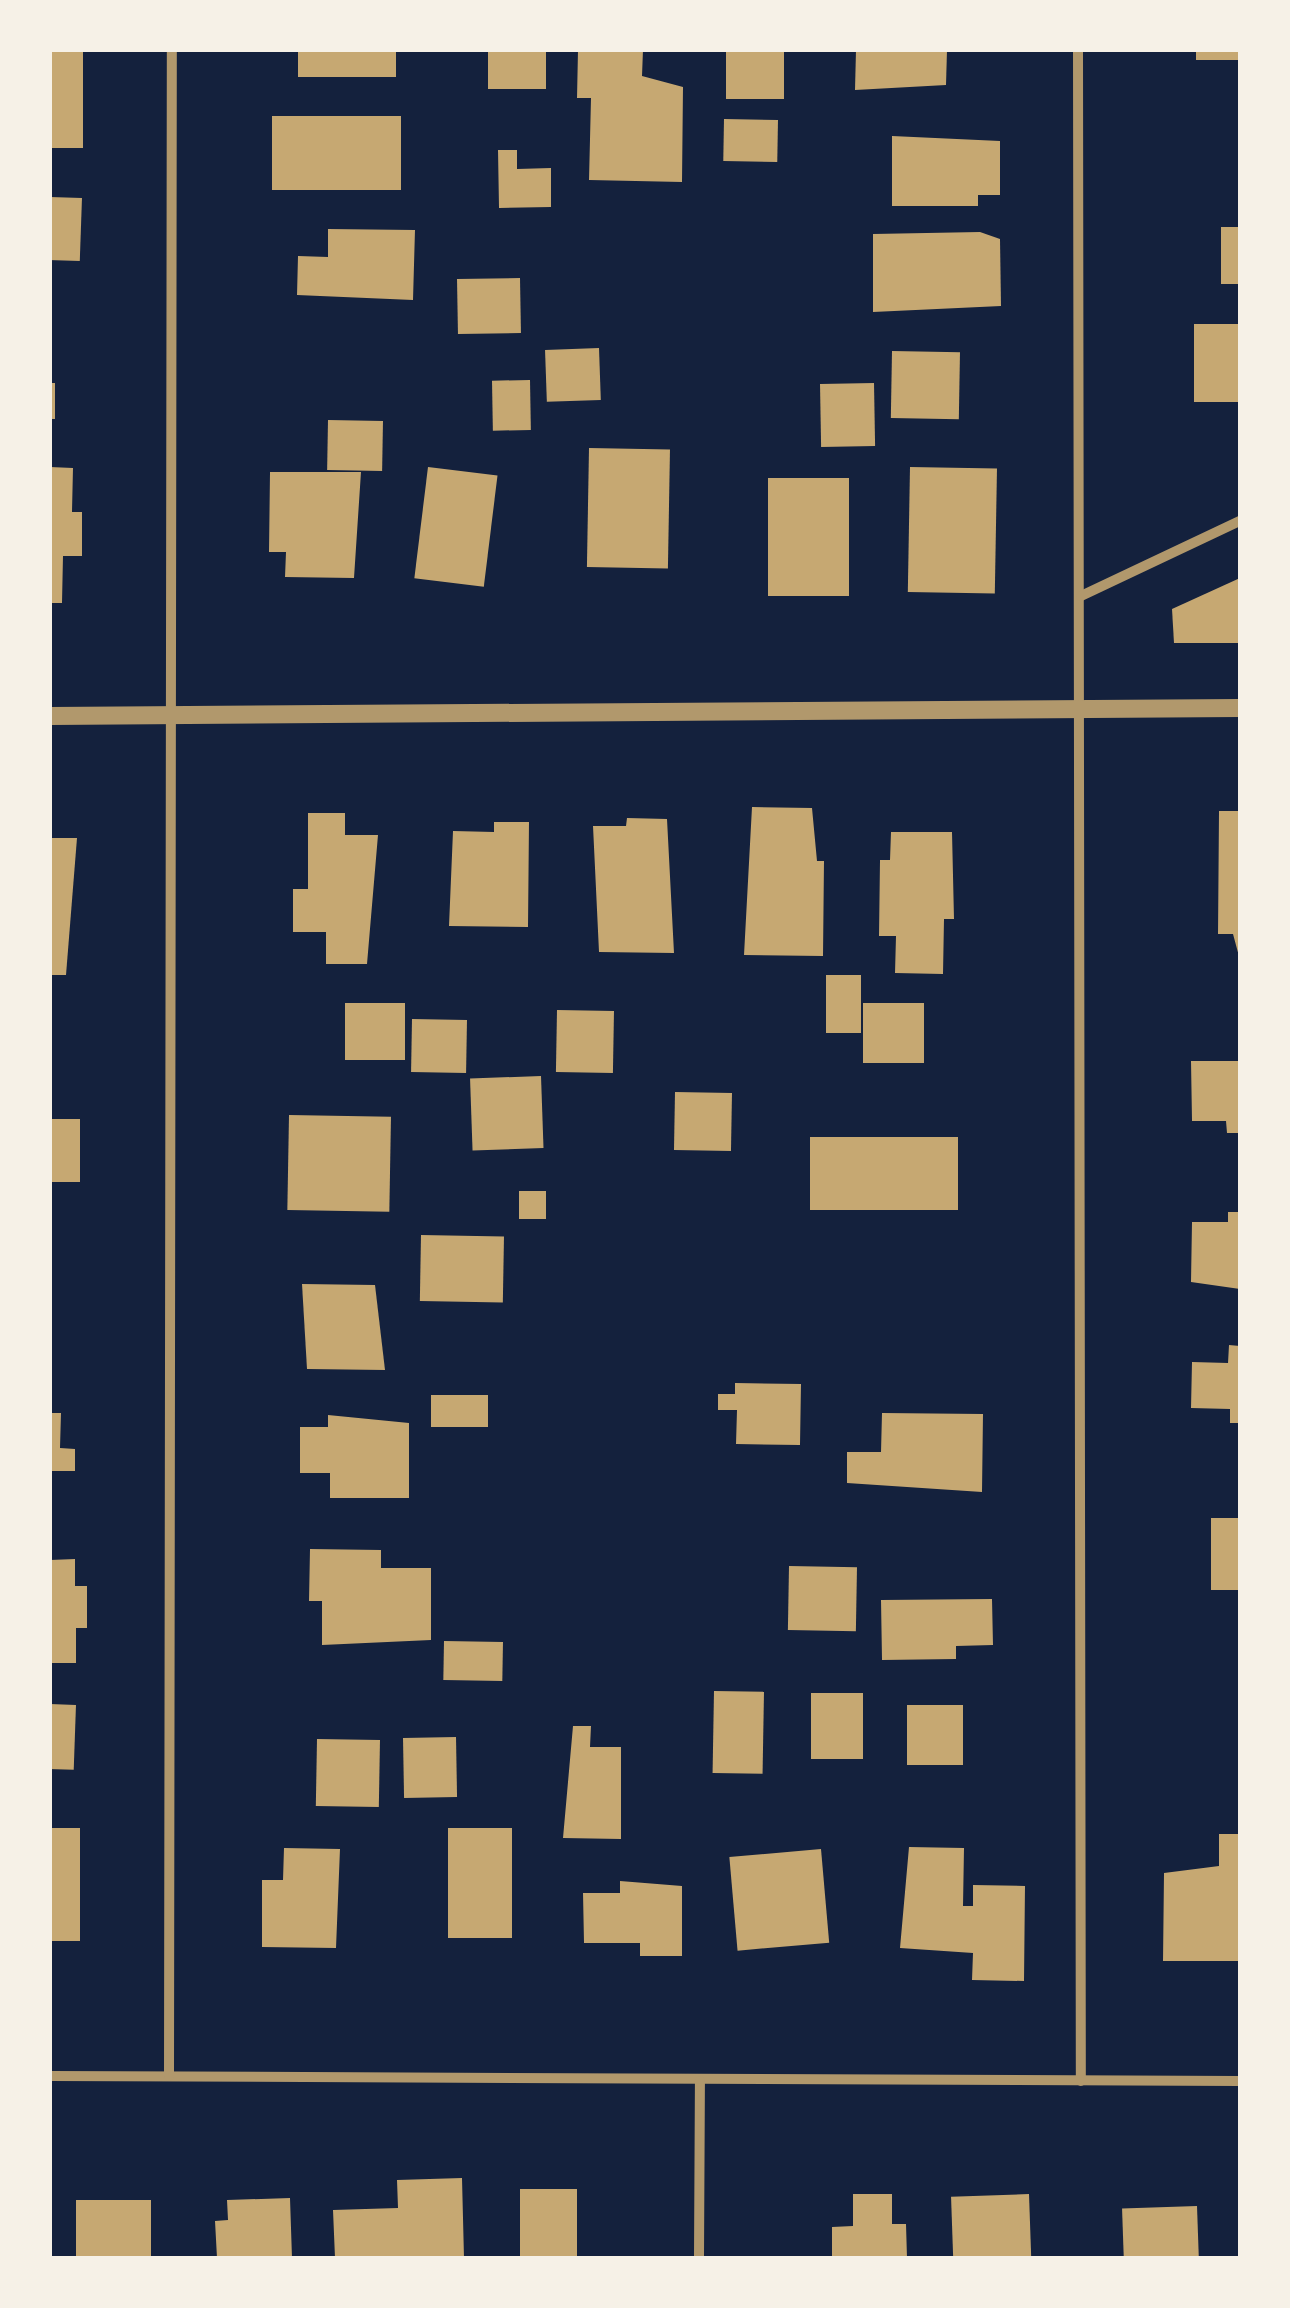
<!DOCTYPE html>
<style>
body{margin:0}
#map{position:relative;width:1290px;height:2308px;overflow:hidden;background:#14213d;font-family:Overpass,sans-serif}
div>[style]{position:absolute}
.building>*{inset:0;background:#c6a872;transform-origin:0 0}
.minor>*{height:10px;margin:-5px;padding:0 5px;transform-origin:5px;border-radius:5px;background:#b1986c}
.tertiary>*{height:18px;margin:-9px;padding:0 9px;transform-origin:9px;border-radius:9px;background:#b1986c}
span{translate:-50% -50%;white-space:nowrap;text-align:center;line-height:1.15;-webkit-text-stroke:9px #f6f1e7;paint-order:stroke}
.frame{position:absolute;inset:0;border:52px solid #f6f1e7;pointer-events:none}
</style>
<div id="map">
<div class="building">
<i style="left:50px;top:50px;width:33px;height:98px"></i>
<i style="left:298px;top:50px;width:98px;height:27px"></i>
<i style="left:488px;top:50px;width:58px;height:39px"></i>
<i style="clip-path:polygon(578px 50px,643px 50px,642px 76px,683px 87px,682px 182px,589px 180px,591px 98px,577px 98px)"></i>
<i style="left:726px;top:50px;width:58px;height:49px"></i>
<i style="clip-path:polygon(856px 50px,947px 50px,946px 85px,855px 90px)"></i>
<i style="left:1196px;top:50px;width:44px;height:10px"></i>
<i style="left:401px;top:116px;width:74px;height:129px;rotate:90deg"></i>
<i style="left:724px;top:119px;width:54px;height:42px;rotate:1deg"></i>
<i style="clip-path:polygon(892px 136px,1000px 141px,1000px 195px,978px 195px,978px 206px,892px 206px)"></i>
<i style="clip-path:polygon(498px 150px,517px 150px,517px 169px,551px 168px,551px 207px,499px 208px)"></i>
<i style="left:50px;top:197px;width:32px;height:63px;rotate:2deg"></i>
<i style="left:1240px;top:227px;width:57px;height:19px;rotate:90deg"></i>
<i style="clip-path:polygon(328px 229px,415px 230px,413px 300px,297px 295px,298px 256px,328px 257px)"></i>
<i style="clip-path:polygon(980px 232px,1000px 239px,1001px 306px,873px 312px,873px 234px)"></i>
<i style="left:520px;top:278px;width:55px;height:63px;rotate:89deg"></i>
<i style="left:1194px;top:324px;width:46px;height:78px"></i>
<i style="left:599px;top:348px;width:52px;height:54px;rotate:88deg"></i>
<i style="left:892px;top:351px;width:68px;height:67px;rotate:1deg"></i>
<i style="left:530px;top:380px;width:50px;height:38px;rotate:89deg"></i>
<i style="left:50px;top:383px;width:5px;height:36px"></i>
<i style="left:874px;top:383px;width:63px;height:54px;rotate:89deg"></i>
<i style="left:328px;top:420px;width:55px;height:50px;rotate:1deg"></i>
<i style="left:589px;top:448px;width:81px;height:119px;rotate:1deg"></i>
<i style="clip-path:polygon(50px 467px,73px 468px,72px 512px,82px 512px,82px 556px,63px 556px,62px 603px,50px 603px)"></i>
<i style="left:428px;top:467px;width:70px;height:112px;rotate:7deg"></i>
<i style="left:910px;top:467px;width:87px;height:125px;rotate:1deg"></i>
<i style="clip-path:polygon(270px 472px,361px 472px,354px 578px,285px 577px,286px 552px,269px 552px)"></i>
<i style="left:768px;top:478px;width:81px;height:118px"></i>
<i style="clip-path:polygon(1240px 578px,1240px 643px,1174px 643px,1172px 609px)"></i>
<i style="clip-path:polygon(752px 807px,812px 808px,817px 861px,824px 861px,823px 956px,744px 955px)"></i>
<i style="clip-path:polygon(1219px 811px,1240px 811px,1240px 960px,1233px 934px,1218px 934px)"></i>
<i style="clip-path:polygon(308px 813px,345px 813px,345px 835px,378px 835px,367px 964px,326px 964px,326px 932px,293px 932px,293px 889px,308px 889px)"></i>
<i style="clip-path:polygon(627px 818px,667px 819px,674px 953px,599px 952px,593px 826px,626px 826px)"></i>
<i style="clip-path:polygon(494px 822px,529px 822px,528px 927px,449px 926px,453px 831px,494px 832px)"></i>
<i style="clip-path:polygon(891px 832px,952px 832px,954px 919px,944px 919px,943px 974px,895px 973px,896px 936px,879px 936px,880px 860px,890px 860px)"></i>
<i style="clip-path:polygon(50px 838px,77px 838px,66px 975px,50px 975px)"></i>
<i style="left:826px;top:975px;width:35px;height:58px"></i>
<i style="left:345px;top:1003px;width:60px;height:57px"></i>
<i style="left:863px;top:1003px;width:61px;height:60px"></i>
<i style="left:557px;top:1010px;width:57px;height:62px;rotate:1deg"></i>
<i style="left:412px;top:1019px;width:55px;height:53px;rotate:1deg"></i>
<i style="clip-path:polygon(1191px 1061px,1240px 1061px,1240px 1133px,1227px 1133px,1226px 1121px,1192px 1121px)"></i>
<i style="left:541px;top:1076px;width:72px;height:71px;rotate:88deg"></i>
<i style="left:675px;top:1092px;width:57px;height:58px;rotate:1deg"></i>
<i style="left:289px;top:1115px;width:102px;height:95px;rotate:1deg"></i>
<i style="left:50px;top:1119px;width:30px;height:63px"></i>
<i style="left:810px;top:1137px;width:148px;height:73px"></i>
<i style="left:519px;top:1191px;width:27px;height:28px"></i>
<i style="clip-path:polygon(1228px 1212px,1240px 1212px,1240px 1289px,1191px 1282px,1192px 1222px,1228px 1222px)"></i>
<i style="left:421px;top:1235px;width:83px;height:66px;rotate:1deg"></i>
<i style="clip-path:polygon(302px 1284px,375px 1285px,385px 1370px,307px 1369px)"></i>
<i style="clip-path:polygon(1229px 1345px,1240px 1346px,1240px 1423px,1230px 1423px,1230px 1409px,1191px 1408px,1192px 1362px,1228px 1363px)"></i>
<i style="clip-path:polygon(735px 1383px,801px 1384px,800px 1445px,736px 1444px,737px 1410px,718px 1410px,718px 1394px,735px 1394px)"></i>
<i style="left:431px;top:1395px;width:57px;height:32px"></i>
<i style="clip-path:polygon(50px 1413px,61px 1413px,60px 1448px,75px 1449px,75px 1471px,50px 1471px)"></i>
<i style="clip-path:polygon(882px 1413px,983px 1414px,982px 1492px,847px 1483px,847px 1452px,881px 1452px)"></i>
<i style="clip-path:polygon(328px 1415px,409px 1423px,409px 1498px,330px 1498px,330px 1473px,300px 1473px,300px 1427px,328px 1427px)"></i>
<i style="left:1211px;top:1518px;width:29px;height:72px"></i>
<i style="clip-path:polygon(310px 1549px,381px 1550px,381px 1568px,431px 1568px,431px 1640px,322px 1645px,322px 1601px,309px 1601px)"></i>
<i style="clip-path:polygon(75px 1559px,75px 1586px,87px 1586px,87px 1628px,76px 1628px,76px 1663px,50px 1663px,50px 1560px)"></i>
<i style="left:789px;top:1566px;width:68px;height:64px;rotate:1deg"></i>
<i style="clip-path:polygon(992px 1599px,993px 1645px,956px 1646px,956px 1659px,882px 1660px,881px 1600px)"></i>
<i style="left:444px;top:1641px;width:59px;height:39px;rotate:1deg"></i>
<i style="left:714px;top:1691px;width:50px;height:82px;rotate:1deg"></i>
<i style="left:811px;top:1693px;width:52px;height:66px"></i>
<i style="left:50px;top:1704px;width:26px;height:65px;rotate:2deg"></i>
<i style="left:907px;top:1705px;width:56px;height:60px"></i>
<i style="clip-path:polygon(573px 1726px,591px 1726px,590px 1747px,621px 1747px,621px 1839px,563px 1838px)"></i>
<i style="left:456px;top:1737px;width:60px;height:53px;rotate:89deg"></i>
<i style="left:317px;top:1739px;width:63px;height:67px;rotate:1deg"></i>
<i style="left:50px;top:1828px;width:30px;height:113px"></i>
<i style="left:448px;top:1828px;width:64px;height:110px"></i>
<i style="clip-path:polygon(1219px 1834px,1240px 1834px,1240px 1961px,1163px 1961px,1164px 1873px,1219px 1866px)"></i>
<i style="clip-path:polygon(909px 1847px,964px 1848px,963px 1906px,973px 1906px,973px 1885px,1025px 1886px,1024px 1981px,972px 1980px,973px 1953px,900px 1948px)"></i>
<i style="clip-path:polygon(284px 1848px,340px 1849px,336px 1948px,262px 1947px,262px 1880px,283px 1880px)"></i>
<i style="left:821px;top:1849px;width:94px;height:92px;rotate:85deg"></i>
<i style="clip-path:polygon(620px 1881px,682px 1886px,682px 1956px,640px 1956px,640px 1943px,584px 1943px,583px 1893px,620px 1893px)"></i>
<i style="clip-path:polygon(462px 2178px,464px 2258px,335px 2258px,333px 2210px,398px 2208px,397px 2180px)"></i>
<i style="left:520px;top:2189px;width:57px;height:69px"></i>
<i style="clip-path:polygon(853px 2194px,892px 2194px,892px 2224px,906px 2224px,907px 2258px,832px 2258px,832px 2227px,853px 2226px)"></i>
<i style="left:1029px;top:2194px;width:64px;height:78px;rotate:88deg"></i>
<i style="clip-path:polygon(290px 2198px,292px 2258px,217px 2258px,215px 2221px,228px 2220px,227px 2200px)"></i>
<i style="left:76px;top:2200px;width:75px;height:58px"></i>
<i style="left:1197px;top:2206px;width:52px;height:75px;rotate:88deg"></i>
</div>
<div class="minor">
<i style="left:1078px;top:50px;width:2031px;rotate:89.92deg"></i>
<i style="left:1081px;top:596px;width:176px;rotate:-25.3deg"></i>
<i style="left:50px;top:2076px;width:1190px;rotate:0.24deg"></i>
<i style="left:169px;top:2076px;width:2026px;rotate:-89.92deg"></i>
<i style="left:699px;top:2258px;width:177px;rotate:-89.7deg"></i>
</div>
<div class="tertiary">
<i style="left:50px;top:716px;width:1190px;rotate:-0.39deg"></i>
</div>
<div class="frame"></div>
</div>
